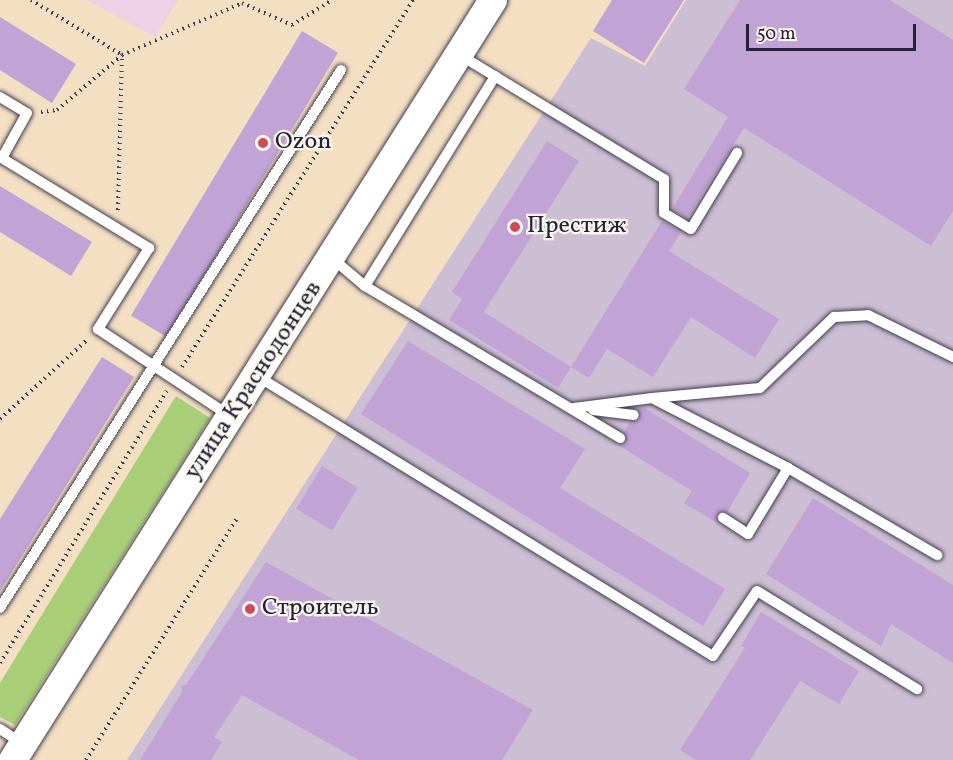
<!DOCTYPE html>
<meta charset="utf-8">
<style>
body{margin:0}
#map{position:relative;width:953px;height:760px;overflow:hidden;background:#f4dfc3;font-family:Vollkorn,serif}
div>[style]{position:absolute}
.built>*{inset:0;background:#eed0e7}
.industrial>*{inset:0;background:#ccbed3}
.green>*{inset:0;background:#a9ce78}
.building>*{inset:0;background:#c1a3d5;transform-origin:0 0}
.path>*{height:4px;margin-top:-2px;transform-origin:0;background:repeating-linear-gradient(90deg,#423e4f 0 1.5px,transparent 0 6px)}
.roads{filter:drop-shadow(0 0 2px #423e4f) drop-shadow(0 0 2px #423e4f)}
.service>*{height:10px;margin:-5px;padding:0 5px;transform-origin:5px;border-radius:5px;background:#fff}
.secondary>*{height:28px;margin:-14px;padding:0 14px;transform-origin:14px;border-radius:14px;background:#fff}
.dots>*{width:16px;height:16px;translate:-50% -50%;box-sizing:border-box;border:3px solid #fbf7ec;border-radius:50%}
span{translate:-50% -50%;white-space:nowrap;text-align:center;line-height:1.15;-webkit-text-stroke:4.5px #fbf7ec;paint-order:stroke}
.poi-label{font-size:24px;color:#22223b}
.left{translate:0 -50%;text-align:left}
.street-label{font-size:24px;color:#22223b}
.scale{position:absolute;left:746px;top:24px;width:170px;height:27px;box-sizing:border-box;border:3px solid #22223b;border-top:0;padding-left:8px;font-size:18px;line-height:21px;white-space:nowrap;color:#22223b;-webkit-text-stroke:4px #fbf7ec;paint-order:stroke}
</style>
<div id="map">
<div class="built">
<i style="clip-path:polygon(87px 0,178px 0,155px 37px)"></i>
</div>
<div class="industrial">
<i style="clip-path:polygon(686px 0,953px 0,953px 760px,127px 760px,591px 38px,645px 66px)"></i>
</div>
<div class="green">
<i style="clip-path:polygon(176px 396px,210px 418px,15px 725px,0 717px,0 683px)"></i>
</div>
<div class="building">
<i style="clip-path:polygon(612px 0,684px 0,644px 63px,593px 31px)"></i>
<i style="clip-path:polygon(740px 0,890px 0,953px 40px,953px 211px,931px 246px,744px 128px,687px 218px,672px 209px,728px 117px,684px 89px)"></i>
<i style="clip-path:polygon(0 17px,76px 64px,52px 103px,0 70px)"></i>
<i style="left:302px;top:31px;width:42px;height:332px;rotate:31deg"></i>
<i style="clip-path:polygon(547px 141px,579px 161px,484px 312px,571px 367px,558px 388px,449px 320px,462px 299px,452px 292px)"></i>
<i style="clip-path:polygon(0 186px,92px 242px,71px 276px,0 232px)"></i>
<i style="clip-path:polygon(662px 221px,681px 232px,669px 251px,779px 319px,755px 358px,691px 317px,653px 377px,607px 349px,589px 378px,571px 367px)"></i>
<i style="clip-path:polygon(408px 341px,585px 449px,560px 488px,725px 589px,703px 626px,361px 414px)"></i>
<i style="clip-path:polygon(102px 357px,134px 377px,0 591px,0 519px)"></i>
<i style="clip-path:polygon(643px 407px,750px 473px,727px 512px,716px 514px,719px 524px,684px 503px,692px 491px,618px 445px,626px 442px,624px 432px,630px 422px,640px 420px,638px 409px)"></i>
<i style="left:322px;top:466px;width:42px;height:50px;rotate:31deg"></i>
<i style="clip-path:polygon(813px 498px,953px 585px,953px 663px,891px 624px,881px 646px,766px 574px)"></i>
<i style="clip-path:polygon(266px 562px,533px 710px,502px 760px,359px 760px,242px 695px,214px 737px,222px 742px,211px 760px,140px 760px,182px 692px,181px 686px,186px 685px)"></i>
<i style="clip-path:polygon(761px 612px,859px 671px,839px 704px,800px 681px,750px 760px,696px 760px,680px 750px,745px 648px,741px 646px)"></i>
</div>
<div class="path">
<i style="left:31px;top:0;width:106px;rotate:31.1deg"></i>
<i style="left:122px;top:55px;width:131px;rotate:-23.4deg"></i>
<i style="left:242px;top:3px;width:55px;rotate:23.7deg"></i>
<i style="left:292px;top:25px;width:47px;rotate:-32deg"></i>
<i style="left:41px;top:112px;width:16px;rotate:-7deg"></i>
<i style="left:57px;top:110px;width:85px;rotate:-40.2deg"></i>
<i style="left:118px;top:210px;width:155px;rotate:-88.5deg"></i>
<i style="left:182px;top:367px;width:434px;rotate:-57.8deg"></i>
<i style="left:0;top:419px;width:119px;rotate:-42.3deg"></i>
<i style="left:0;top:663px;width:319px;rotate:-58.5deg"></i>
<i style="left:86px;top:760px;width:285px;rotate:-58deg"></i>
</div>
<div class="roads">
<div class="service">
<i style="left:460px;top:55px;width:239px;rotate:31.3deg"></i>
<i style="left:664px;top:179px;width:34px;rotate:90deg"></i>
<i style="left:664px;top:213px;width:31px;rotate:31deg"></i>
<i style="left:691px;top:229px;width:89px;rotate:-58.8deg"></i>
<i style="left:0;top:97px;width:31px;rotate:31deg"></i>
<i style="left:27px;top:113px;width:51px;rotate:119.1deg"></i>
<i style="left:0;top:157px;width:175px;rotate:31.4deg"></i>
<i style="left:149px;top:248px;width:96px;rotate:122.2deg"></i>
<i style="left:98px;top:329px;width:158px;rotate:33.4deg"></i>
<i style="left:333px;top:259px;width:42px;rotate:40.2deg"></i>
<i style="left:365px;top:286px;width:297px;rotate:30.8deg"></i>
<i style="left:365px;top:286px;width:247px;rotate:-58.2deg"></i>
<i style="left:257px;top:376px;width:535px;rotate:31.55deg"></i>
<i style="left:713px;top:656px;width:78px;rotate:-55.9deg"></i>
<i style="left:757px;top:591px;width:188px;rotate:31.5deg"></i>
<i style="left:652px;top:398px;width:108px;rotate:-5.3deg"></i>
<i style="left:760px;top:388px;width:103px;rotate:-43.8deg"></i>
<i style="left:834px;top:317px;width:34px;rotate:-3deg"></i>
<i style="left:868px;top:315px;width:95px;rotate:26.3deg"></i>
<i style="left:574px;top:408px;width:79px;rotate:-7.3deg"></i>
<i style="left:652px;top:398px;width:153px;rotate:27.2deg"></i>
<i style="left:788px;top:468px;width:77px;rotate:121.2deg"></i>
<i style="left:748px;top:534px;width:30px;rotate:-147deg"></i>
<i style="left:593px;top:410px;width:41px;rotate:7deg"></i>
<i style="left:788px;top:468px;width:173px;rotate:30.3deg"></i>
<i style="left:0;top:608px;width:637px;rotate:-57.63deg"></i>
<i style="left:0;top:729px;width:27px;rotate:33deg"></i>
</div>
<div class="secondary">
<i style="left:13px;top:760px;width:899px;rotate:-57.72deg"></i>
</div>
</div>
<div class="dots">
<i style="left:263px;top:143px;background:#d1495b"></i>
<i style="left:515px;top:227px;background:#d1495b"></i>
<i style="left:250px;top:609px;background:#d1495b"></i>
</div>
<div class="poi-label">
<span class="left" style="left:275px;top:143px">Ozon</span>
<span class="left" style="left:527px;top:227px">Престиж</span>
<span class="left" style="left:262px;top:609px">Строитель</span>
</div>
<div class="street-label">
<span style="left:254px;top:381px;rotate:-57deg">улица Краснодонцев</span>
</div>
<div class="scale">50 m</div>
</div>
